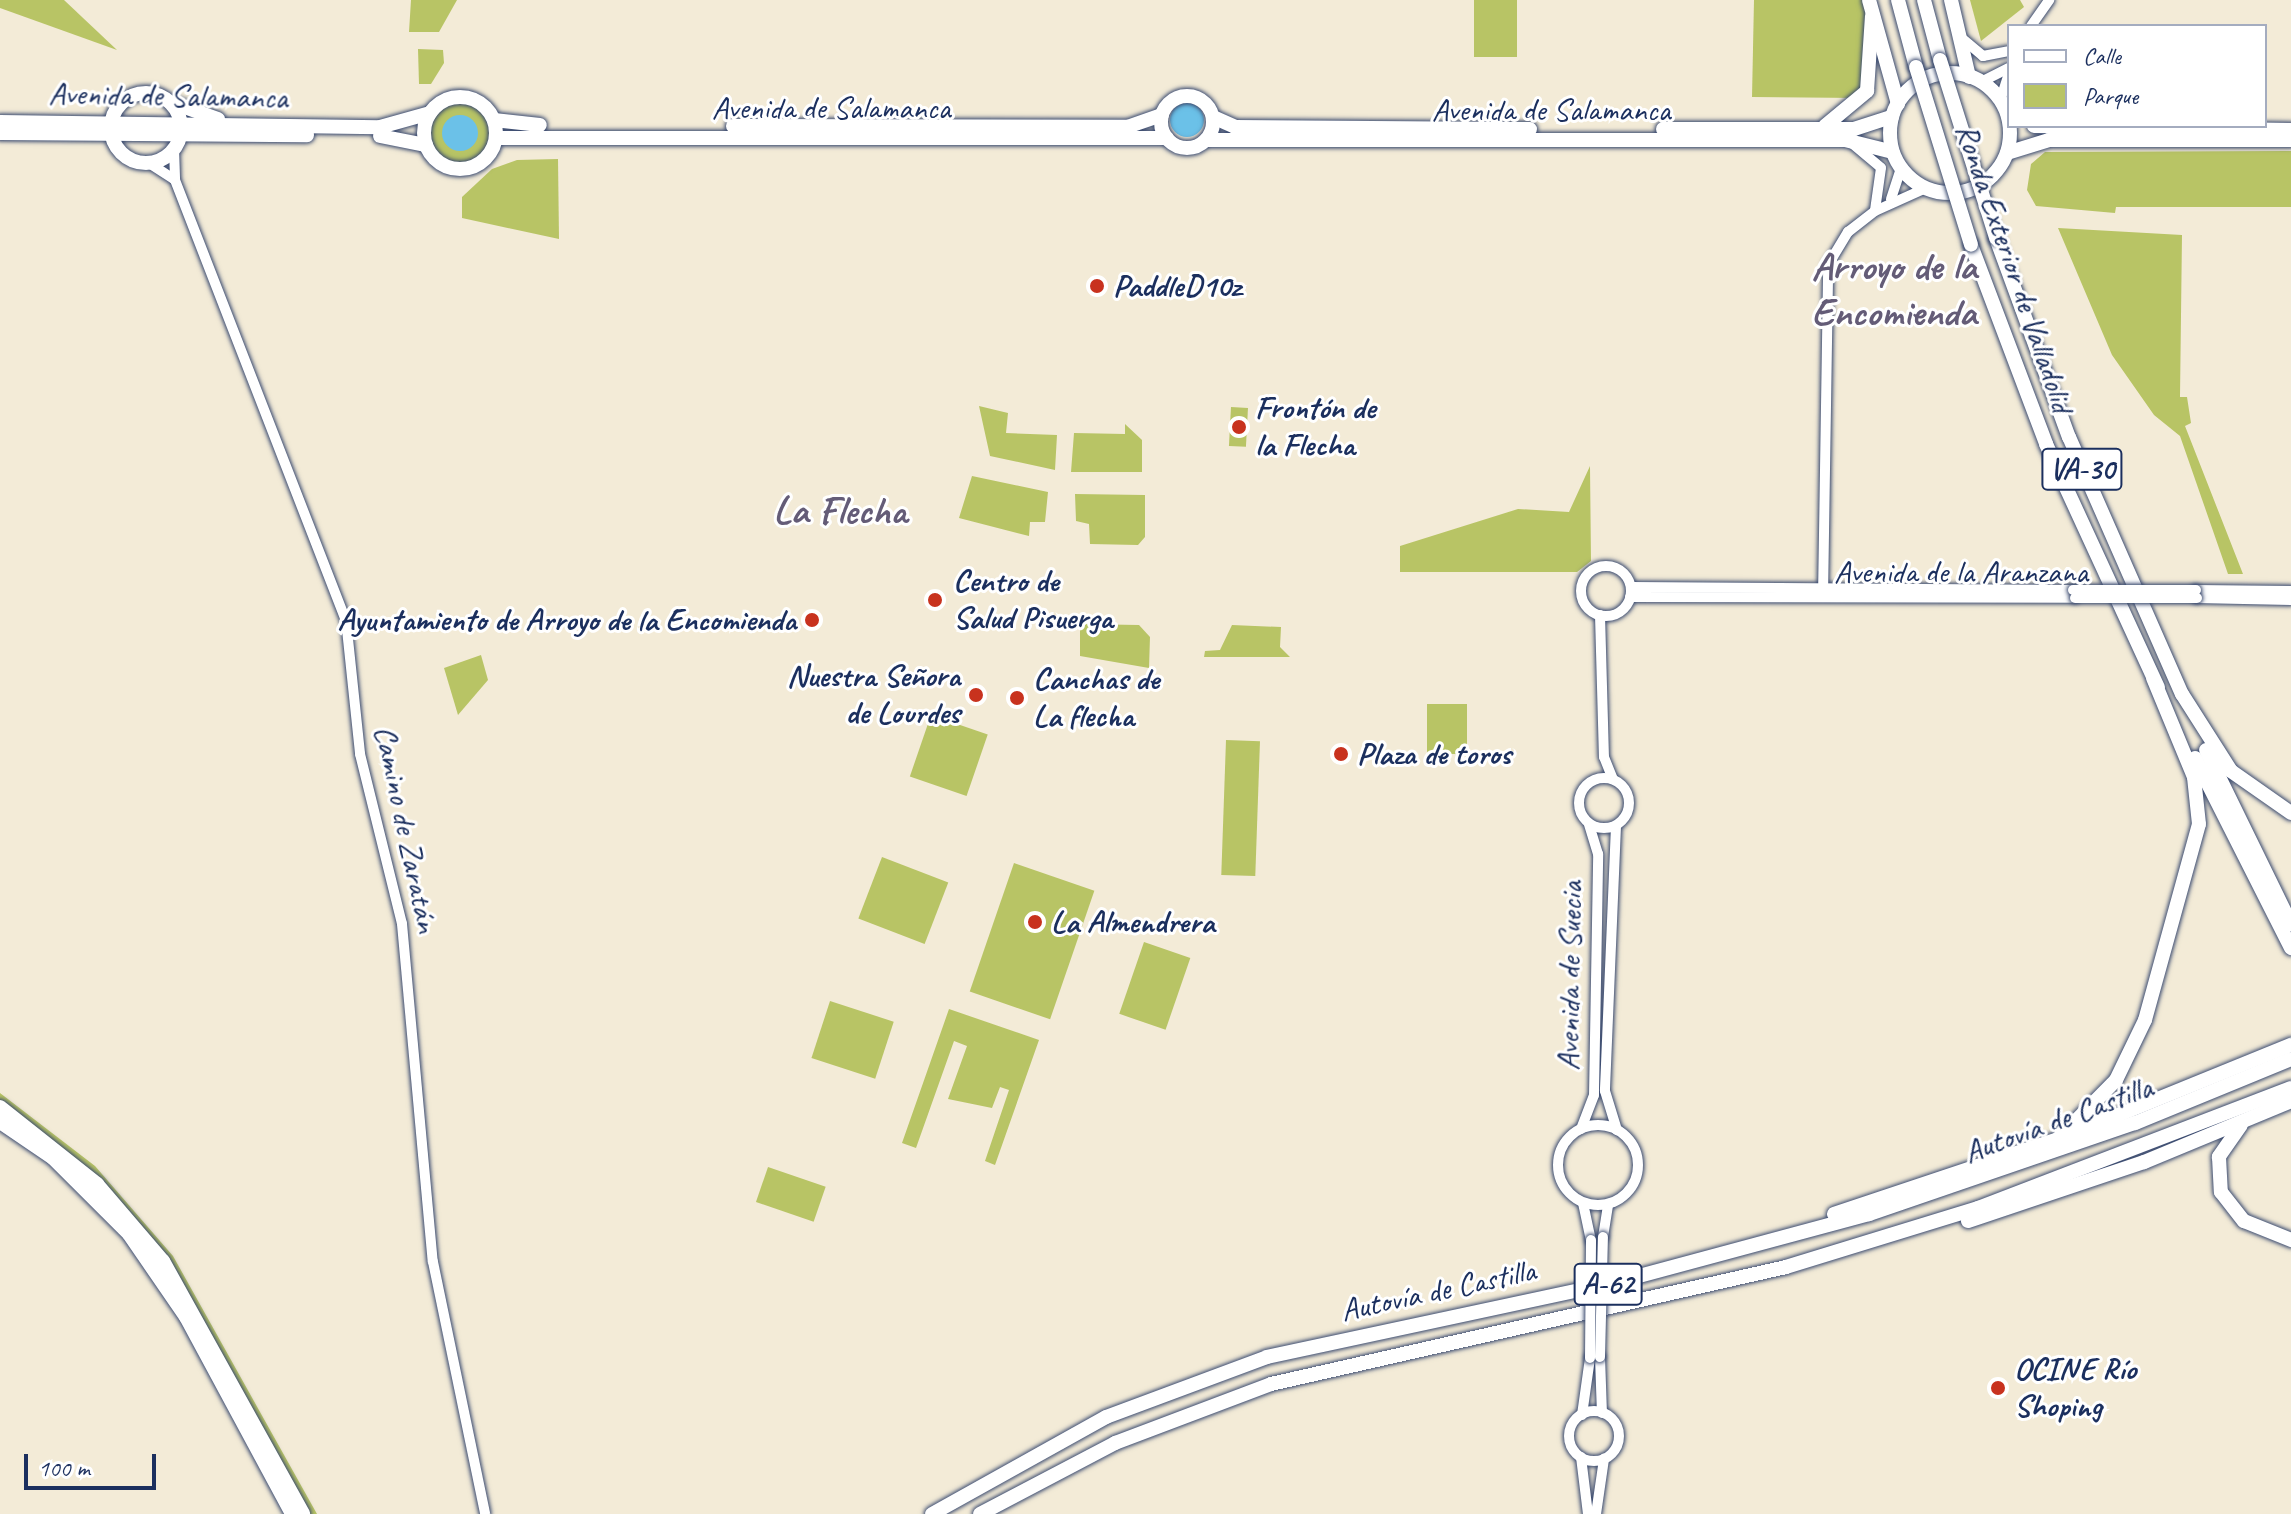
<!DOCTYPE html>
<meta charset="utf-8">
<style>
body{margin:0}
#map{position:relative;width:2291px;height:1514px;overflow:hidden;background:#f3ebd7;font-family:Caveat,sans-serif}
div>[style]{position:absolute}
.green>*{inset:0;background:#b8c465;transform-origin:0 0}
.round{border-radius:50%}
.water>*{inset:0;background:#6bc1e8}
.roads{filter:drop-shadow(0 0 2px #3b4b70) drop-shadow(0 0 2px #3b4b70)}
.secondary>*{height:10px;margin:-5px;padding:0 5px;transform-origin:5px;border-radius:5px;background:#fff}
.secondary>.ring{margin:-5px;padding:0;box-sizing:content-box;background:none;border:10px solid #fff;border-radius:50%}
.highway>*{height:14px;margin:-7px;padding:0 7px;transform-origin:7px;border-radius:7px;background:#fff}
.highway>.ring{margin:-7px;padding:0;box-sizing:content-box;background:none;border:14px solid #fff;border-radius:50%}
.bridges{filter:drop-shadow(0 0 2px #3b4b70) drop-shadow(0 0 2px #3b4b70)}
.secondary-bridge>*{height:10px;margin:-5px;padding:0 5px;transform-origin:5px;border-radius:5px;background:#fff}
.highway-bridge>*{height:14px;margin:-7px;padding:0 7px;transform-origin:7px;border-radius:7px;background:#fff}
.dots>*{width:22px;height:22px;translate:-50% -50%;box-sizing:border-box;border:4px solid #fff;border-radius:50%}
span{translate:-50% -50%;white-space:nowrap;text-align:center;line-height:1.15;-webkit-text-stroke:6px #fff;paint-order:stroke}
.shield-label span{padding:2px 6px;background:#fff;border:2px solid;border-radius:6px;-webkit-text-stroke-width:0}
.shield-label{font-size:30px;color:#1b2f5e;font-weight:700}
.street-label{font-size:32px;color:#1b2f5e}
.poi-label{font-size:32px;color:#1b2f5e;font-weight:700}
.left{translate:0 -50%;text-align:left}
.right{translate:-100% -50%;text-align:right}
.district-label{font-size:40px;color:#645c77;font-weight:700}
.legend{position:absolute;left:2007px;top:24px;width:260px;height:104px;box-sizing:border-box;background:#fff;border:2px solid #a4acbf;margin:0;padding:10px 14px;list-style:none;font-size:24px;color:#1b2f5e}
.legend li{display:flex;align-items:center;gap:16px;height:40px}
.legend b{width:40px;border:2px solid #a4acbf}
.scale{position:absolute;left:24px;top:1454px;width:132px;height:36px;box-sizing:border-box;border:4px solid #1b2f5e;border-top:0;padding-left:10px;font-size:24px;line-height:28px;white-space:nowrap;color:#1b2f5e;-webkit-text-stroke:6px #fff;paint-order:stroke}
</style>
<div id="map">
<div class="green">
<i style="clip-path:polygon(0 0,64px 0,117px 50px,0 8px)"></i>
<i style="clip-path:polygon(411px 0,457px 0,439px 32px,409px 32px)"></i>
<i style="left:1474px;top:0;width:43px;height:57px"></i>
<i style="clip-path:polygon(1754px 0,1866px 0,1871px 57px,1859px 98px,1752px 97px)"></i>
<i style="clip-path:polygon(1970px 0,2020px 0,2024px 7px,1981px 41px)"></i>
<i style="clip-path:polygon(418px 49px,443px 50px,444px 63px,431px 84px,419px 84px)"></i>
<i class="round" style="left:429px;top:103px;width:60px;height:60px"></i>
<i style="clip-path:polygon(2291px 151px,2291px 207px,2116px 207px,2115px 213px,2036px 206px,2027px 190px,2031px 164px,2045px 152px)"></i>
<i style="clip-path:polygon(558px 159px,559px 239px,462px 218px,462px 197px,492px 169px,517px 160px)"></i>
<i style="clip-path:polygon(2058px 228px,2182px 235px,2180px 397px,2187px 397px,2191px 423px,2185px 426px,2243px 574px,2228px 574px,2180px 436px,2154px 415px,2112px 355px)"></i>
<i style="clip-path:polygon(979px 406px,1008px 413px,1006px 433px,1057px 435px,1055px 470px,990px 456px)"></i>
<i style="left:1231px;top:407px;width:17px;height:39px;rotate:3deg"></i>
<i style="clip-path:polygon(1125px 424px,1142px 440px,1142px 472px,1071px 472px,1074px 433px,1125px 434px)"></i>
<i style="clip-path:polygon(1590px 466px,1591px 561px,1577px 572px,1400px 572px,1400px 546px,1518px 509px,1569px 512px)"></i>
<i style="clip-path:polygon(972px 476px,1048px 492px,1045px 522px,1030px 522px,1029px 536px,959px 518px)"></i>
<i style="clip-path:polygon(1075px 494px,1145px 495px,1145px 537px,1138px 545px,1090px 544px,1089px 524px,1076px 521px)"></i>
<i style="clip-path:polygon(1080px 624px,1139px 625px,1150px 637px,1149px 668px,1080px 656px)"></i>
<i style="clip-path:polygon(1232px 625px,1281px 627px,1280px 647px,1290px 657px,1204px 657px,1205px 651px,1220px 650px)"></i>
<i style="clip-path:polygon(481px 655px,488px 680px,458px 715px,444px 668px)"></i>
<i style="left:1427px;top:704px;width:40px;height:50px"></i>
<i style="left:931px;top:715px;width:60px;height:65px;rotate:19deg"></i>
<i style="left:1226px;top:740px;width:34px;height:135px;rotate:2deg"></i>
<i style="left:882px;top:857px;width:71px;height:66px;rotate:21deg"></i>
<i style="left:1014px;top:863px;width:85px;height:136px;rotate:19deg"></i>
<i style="left:1144px;top:942px;width:49px;height:76px;rotate:19deg"></i>
<i style="left:830px;top:1001px;width:67px;height:60px;rotate:18deg"></i>
<i style="clip-path:polygon(949px 1009px,1039px 1040px,995px 1165px,985px 1161px,1009px 1090px,1000px 1087px,992px 1108px,948px 1099px,967px 1046px,954px 1041px,916px 1148px,902px 1143px)"></i>
<i style="clip-path:polygon(0 1093px,95px 1166px,173px 1256px,317px 1514px,310px 1514px,168px 1260px,91px 1171px,0 1101px)"></i>
<i style="left:768px;top:1167px;width:61px;height:37px;rotate:19deg"></i>
</div>
<div class="water">
<i class="round" style="left:1170px;top:103px;width:34px;height:34px"></i>
<i class="round" style="left:442px;top:115px;width:36px;height:36px"></i>
</div>
<div class="roads">
<div class="secondary">
<i style="left:2031px;top:26px;width:32px;rotate:-55deg"></i>
<i style="left:1964px;top:40px;width:25px;rotate:40deg"></i>
<i style="left:1983px;top:56px;width:26px;rotate:-11deg"></i>
<i style="left:1981px;top:82px;width:31px;rotate:-27deg"></i>
<i style="left:2000px;top:101px;width:28px;rotate:-72deg"></i>
<i style="left:1854px;top:145px;width:35px;rotate:40deg"></i>
<i style="left:1881px;top:168px;width:42px;rotate:98.1deg"></i>
<i style="left:174px;top:149px;width:31px;rotate:88deg"></i>
<i style="left:175px;top:180px;width:472px;rotate:68.8deg"></i>
<i style="left:346px;top:620px;width:135px;rotate:84deg"></i>
<i style="left:360px;top:754px;width:175px;rotate:76.1deg"></i>
<i style="left:402px;top:924px;width:339px;rotate:84.8deg"></i>
<i style="left:433px;top:1262px;width:257px;rotate:78.3deg"></i>
<i style="left:149px;top:163px;width:31px;rotate:33deg"></i>
<i style="left:1891px;top:199px;width:33px;rotate:-72deg"></i>
<i class="ring" style="left:1581px;top:566px;width:40px;height:40px"></i>
<i style="left:1631px;top:587px;width:442px;rotate:0.4deg"></i>
<i style="left:2196px;top:590px;width:95px;rotate:0.6deg"></i>
<i style="left:1630px;top:597px;width:445px;rotate:0.1deg"></i>
<i style="left:1823px;top:597px;width:332px;rotate:-89.1deg"></i>
<i style="left:1828px;top:265px;width:39px;rotate:-59deg"></i>
<i style="left:1848px;top:232px;width:34px;rotate:-38deg"></i>
<i style="left:1875px;top:211px;width:56px;rotate:-24.3deg"></i>
<i style="left:2197px;top:598px;width:94px;rotate:1.2deg"></i>
<i style="left:1600px;top:615px;width:142px;rotate:88.4deg"></i>
<i style="left:1604px;top:757px;width:24px;rotate:68deg"></i>
<i class="ring" style="left:1579px;top:778px;width:40px;height:40px"></i>
<i style="left:1616px;top:826px;width:265px;rotate:92.4deg"></i>
<i style="left:1605px;top:1091px;width:41px;rotate:72.9deg"></i>
<i class="ring" style="left:1558px;top:1125px;width:70px;height:70px"></i>
<i style="left:1581px;top:1129px;width:36px;rotate:-69deg"></i>
<i style="left:1594px;top:1095px;width:241px;rotate:-89deg"></i>
<i style="left:1598px;top:854px;width:31px;rotate:-107deg"></i>
<i style="left:1583px;top:1203px;width:38px;rotate:78deg"></i>
<i style="left:1603px;top:1237px;width:33px;rotate:-81deg"></i>
<i style="left:1600px;top:1357px;width:56px;rotate:88deg"></i>
<i class="ring" style="left:1569px;top:1411px;width:40px;height:40px"></i>
<i style="left:1582px;top:1415px;width:58px;rotate:-82deg"></i>
<i style="left:1581px;top:1457px;width:57px;rotate:83deg"></i>
<i style="left:1596px;top:1514px;width:56px;rotate:-81.7deg"></i>
</div>
<div class="highway">
<i style="left:1869px;top:0;width:108px;rotate:74.4deg"></i>
<i style="left:1898px;top:0;width:69px;rotate:75deg"></i>
<i style="left:1924px;top:0;width:62px;rotate:75.1deg"></i>
<i style="left:1951px;top:0;width:79px;rotate:76.8deg"></i>
<i class="ring" style="left:1890px;top:73px;width:106px;height:106px"></i>
<i class="ring" style="left:111px;top:93px;width:56px;height:56px"></i>
<i class="ring" style="left:1161px;top:96px;width:38px;height:38px"></i>
<i class="ring" style="left:424px;top:97px;width:58px;height:58px"></i>
<i style="left:170px;top:102px;width:51px;rotate:19.5deg"></i>
<i style="left:1213px;top:117px;width:24px;rotate:24deg"></i>
<i style="left:1235px;top:127px;width:295px;rotate:0.4deg"></i>
<i style="left:494px;top:120px;width:46px;rotate:6.2deg"></i>
<i style="left:0;top:122px;width:380px;rotate:0.8deg"></i>
<i style="left:380px;top:127px;width:52px;rotate:-15.6deg"></i>
<i style="left:733px;top:126px;width:394px;rotate:0.1deg"></i>
<i style="left:1127px;top:127px;width:37px;rotate:-19deg"></i>
<i style="left:1825px;top:126px;width:55px;rotate:-39.8deg"></i>
<i style="left:1867px;top:91px;width:75px;rotate:-86.2deg"></i>
<i style="left:2034px;top:126px;width:257px;rotate:0.9deg"></i>
<i style="left:1663px;top:129px;width:191px"></i>
<i style="left:1854px;top:129px;width:40px;rotate:-18deg"></i>
<i style="left:0;top:133px;width:307px;rotate:0.4deg"></i>
<i style="left:380px;top:136px;width:47px;rotate:11.1deg"></i>
<i style="left:496px;top:138px;width:671px"></i>
<i style="left:1206px;top:140px;width:639px"></i>
<i style="left:1845px;top:140px;width:49px;rotate:14deg"></i>
<i style="left:2007px;top:153px;width:44px;rotate:-17.2deg"></i>
<i style="left:2049px;top:140px;width:242px"></i>
<i style="left:1996px;top:238px;width:212px;rotate:69.9deg"></i>
<i style="left:2069px;top:437px;width:281px;rotate:66.3deg"></i>
<i style="left:2182px;top:694px;width:91px;rotate:57.5deg"></i>
<i style="left:2231px;top:771px;width:73px;rotate:35deg"></i>
<i style="left:1971px;top:245px;width:213px;rotate:69.3deg"></i>
<i style="left:2046px;top:444px;width:268px;rotate:65.3deg"></i>
<i style="left:2206px;top:750px;width:194px;rotate:64deg"></i>
<i style="left:2195px;top:758px;width:213px;rotate:63.2deg"></i>
<i style="left:0;top:1107px;width:124px;rotate:38.4deg"></i>
<i style="left:97px;top:1184px;width:101px;rotate:49.4deg"></i>
<i style="left:163px;top:1261px;width:289px;rotate:61deg"></i>
<i style="left:0;top:1122px;width:64px;rotate:34.2deg"></i>
<i style="left:53px;top:1158px;width:107px;rotate:45deg"></i>
<i style="left:129px;top:1234px;width:101px;rotate:55.5deg"></i>
<i style="left:186px;top:1317px;width:224px;rotate:61.7deg"></i>
<i style="left:2241px;top:1125px;width:39px;rotate:125deg"></i>
<i style="left:2219px;top:1157px;width:35px;rotate:87deg"></i>
<i style="left:2221px;top:1192px;width:37px;rotate:52deg"></i>
<i style="left:2244px;top:1221px;width:51px;rotate:22deg"></i>
<i style="left:2069px;top:1135px;width:240px;rotate:-22.1deg"></i>
<i style="left:1834px;top:1214px;width:236px;rotate:-18.5deg"></i>
<i style="left:2058px;top:1139px;width:83px;rotate:-45.5deg"></i>
<i style="left:2116px;top:1080px;width:67px;rotate:-64.2deg"></i>
<i style="left:2145px;top:1020px;width:203px;rotate:-74.6deg"></i>
<i style="left:2199px;top:824px;width:47px;rotate:-96.1deg"></i>
<i style="left:2194px;top:777px;width:107px;rotate:-112.5deg"></i>
<i style="left:1968px;top:1221px;width:186px;rotate:-18.5deg"></i>
<i style="left:2144px;top:1162px;width:159px;rotate:-22.5deg"></i>
<i style="left:932px;top:1514px;width:199px;rotate:-29.1deg"></i>
<i style="left:1106px;top:1417px;width:172px;rotate:-20.4deg"></i>
<i style="left:1267px;top:1357px;width:358px;rotate:-12.1deg"></i>
<i style="left:1617px;top:1282px;width:261px;rotate:-15.1deg"></i>
<i style="left:1869px;top:1214px;width:281px;rotate:-18.9deg"></i>
<i style="left:2135px;top:1123px;width:169px;rotate:-22.3deg"></i>
<i style="left:980px;top:1514px;width:153px;rotate:-27.7deg"></i>
<i style="left:1115px;top:1443px;width:167px;rotate:-20.7deg"></i>
<i style="left:1271px;top:1384px;width:528px;rotate:-12.8deg"></i>
<i style="left:1786px;top:1267px;width:201px;rotate:-17.1deg"></i>
<i style="left:1978px;top:1208px;width:335px;rotate:-21deg"></i>
</div>
</div>
<div class="bridges">
<div class="secondary-bridge">
<i style="left:2073px;top:590px;width:123px"></i>
<i style="left:2075px;top:598px;width:122px"></i>
<i style="left:1600px;top:1357px;width:120px;rotate:-88.6deg"></i>
<i style="left:1590px;top:1358px;width:118px;rotate:-89.5deg"></i>
</div>
<div class="highway-bridge">
<i style="left:1940px;top:60px;width:187px;rotate:72.5deg"></i>
<i style="left:1916px;top:67px;width:186px;rotate:72.8deg"></i>
</div>
</div>
<div class="dots">
<i style="left:1097px;top:286px;background:#c8321e"></i>
<i style="left:1239px;top:427px;background:#c8321e"></i>
<i style="left:935px;top:600px;background:#c8321e"></i>
<i style="left:812px;top:620px;background:#c8321e"></i>
<i style="left:976px;top:695px;background:#c8321e"></i>
<i style="left:1017px;top:698px;background:#c8321e"></i>
<i style="left:1341px;top:754px;background:#c8321e"></i>
<i style="left:1035px;top:922px;background:#c8321e"></i>
<i style="left:1998px;top:1388px;background:#c8321e"></i>
</div>
<div class="shield-label">
<span style="left:2082px;top:469px">VA-30</span>
<span style="left:1608px;top:1284px">A-62</span>
</div>
<div class="street-label">
<span style="left:168px;top:96px;rotate:1deg">Avenida de Salamanca</span>
<span style="left:831px;top:108px">Avenida de Salamanca</span>
<span style="left:1551px;top:110px">Avenida de Salamanca</span>
<span style="left:2014px;top:268px;rotate:71deg">Ronda Exterior de Valladolid</span>
<span style="left:1961px;top:572px">Avenida de la Aranzana</span>
<span style="left:406px;top:829px;rotate:78deg">Camino de Zaratán</span>
<span style="left:1570px;top:976px;rotate:-89deg">Avenida de Suecia</span>
<span style="left:2058px;top:1120px;rotate:-20deg">Autovía de Castilla</span>
<span style="left:1438px;top:1291px;rotate:-12deg">Autovía de Castilla</span>
</div>
<div class="poi-label">
<span class="left" style="left:1113px;top:286px">PaddleD10z</span>
<span class="left" style="left:1255px;top:427px">Frontón de<br>la Flecha</span>
<span class="left" style="left:953px;top:600px">Centro de<br>Salud Pisuerga</span>
<span class="right" style="left:796px;top:620px">Ayuntamiento de Arroyo de la Encomienda</span>
<span class="right" style="left:960px;top:695px">Nuestra Señora<br>de Lourdes</span>
<span class="left" style="left:1033px;top:698px">Canchas de<br>La flecha</span>
<span class="left" style="left:1357px;top:754px">Plaza de toros</span>
<span class="left" style="left:1051px;top:922px">La Almendrera</span>
<span class="left" style="left:2014px;top:1388px">OCINE Río<br>Shoping</span>
</div>
<div class="district-label">
<span style="left:1894px;top:289px">Arroyo de la<br>Encomienda</span>
<span style="left:840px;top:510px">La Flecha</span>
</div>
<ul class="legend">
<li><b style="height:10px;background:#fff"></b>Calle</li>
<li><b style="height:22px;background:#b8c465"></b>Parque</li>
</ul>
<div class="scale">100 m</div>
</div>
